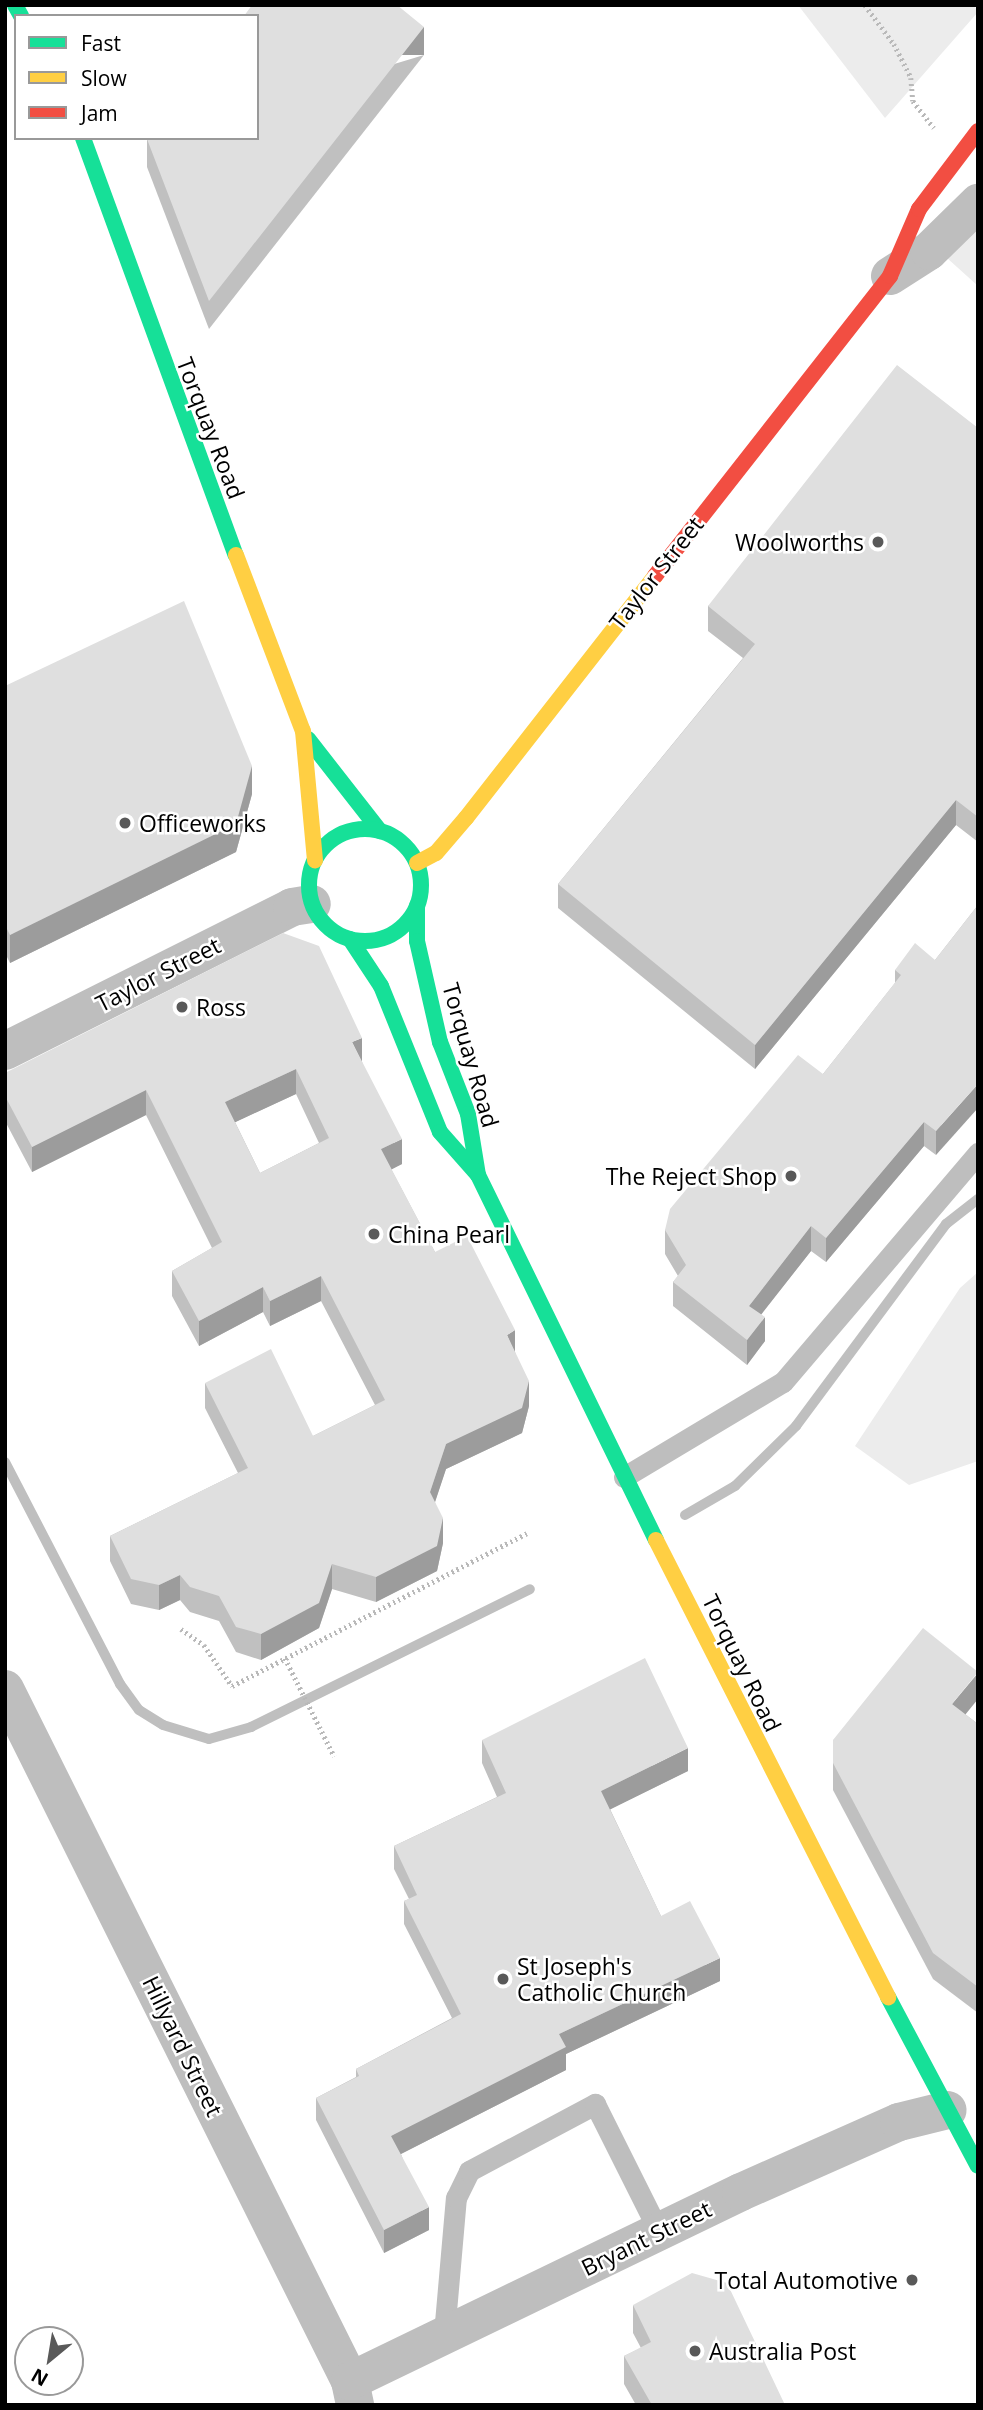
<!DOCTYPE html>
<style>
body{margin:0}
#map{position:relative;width:983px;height:2410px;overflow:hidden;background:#fff;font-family:"Open Sans",sans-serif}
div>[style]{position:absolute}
.green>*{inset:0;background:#ececec}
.stream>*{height:10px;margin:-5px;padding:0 5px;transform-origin:5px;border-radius:5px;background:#bfbfbf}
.path>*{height:4.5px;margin-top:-2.25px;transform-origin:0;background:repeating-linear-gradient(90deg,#b9b9b9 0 2px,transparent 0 5.5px)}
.lane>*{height:21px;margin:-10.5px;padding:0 10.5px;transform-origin:10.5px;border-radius:10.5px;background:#bebebe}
.street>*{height:38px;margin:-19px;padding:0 19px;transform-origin:19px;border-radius:19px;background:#bebebe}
.fast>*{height:16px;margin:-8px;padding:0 8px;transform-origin:8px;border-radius:8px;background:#16e098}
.fast>.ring{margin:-8px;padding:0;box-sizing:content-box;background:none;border:16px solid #16e098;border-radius:50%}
.slow>*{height:16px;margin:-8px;padding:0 8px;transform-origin:8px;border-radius:8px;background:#ffcf43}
.jam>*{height:16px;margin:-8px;padding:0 8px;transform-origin:8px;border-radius:8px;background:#f24e42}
.wall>*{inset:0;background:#c0c0c0}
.shaded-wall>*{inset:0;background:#9c9c9c;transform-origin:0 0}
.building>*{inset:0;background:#dfdfdf}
.dots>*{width:19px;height:19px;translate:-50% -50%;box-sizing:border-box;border:4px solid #fff;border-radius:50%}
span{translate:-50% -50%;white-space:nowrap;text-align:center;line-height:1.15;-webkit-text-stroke:5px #fff;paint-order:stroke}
.street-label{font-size:23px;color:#000}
.poi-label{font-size:23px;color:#000}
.right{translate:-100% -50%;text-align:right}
.left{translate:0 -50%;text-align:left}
.frame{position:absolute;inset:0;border:7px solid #000;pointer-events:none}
.legend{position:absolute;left:14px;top:14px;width:245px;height:126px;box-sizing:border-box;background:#fff;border:2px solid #999;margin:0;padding:9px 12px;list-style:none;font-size:21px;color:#000}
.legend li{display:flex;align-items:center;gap:14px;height:35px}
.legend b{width:35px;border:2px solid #999}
.north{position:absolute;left:14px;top:2326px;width:70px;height:70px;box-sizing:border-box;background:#fff;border:2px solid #999;border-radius:50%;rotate:210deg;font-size:19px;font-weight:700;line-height:28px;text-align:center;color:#000}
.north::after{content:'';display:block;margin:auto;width:24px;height:32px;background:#595959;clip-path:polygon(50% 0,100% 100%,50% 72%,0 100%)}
</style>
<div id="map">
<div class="green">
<i style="clip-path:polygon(798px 5px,974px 5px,978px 12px,885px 118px)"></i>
<i style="clip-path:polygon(978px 220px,978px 286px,947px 258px)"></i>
<i style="clip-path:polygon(978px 1272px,978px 1461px,909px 1485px,855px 1446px,960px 1288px)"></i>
</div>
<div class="stream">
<i style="left:5px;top:1462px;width:250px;rotate:62.6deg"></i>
<i style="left:120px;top:1684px;width:32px;rotate:54deg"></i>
<i style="left:139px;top:1710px;width:28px;rotate:32deg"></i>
<i style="left:163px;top:1725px;width:48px;rotate:16.9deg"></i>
<i style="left:209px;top:1739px;width:44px;rotate:-15.9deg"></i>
<i style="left:251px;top:1727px;width:311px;rotate:-26.3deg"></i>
<i style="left:685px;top:1515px;width:58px;rotate:-30.1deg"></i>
<i style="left:735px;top:1486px;width:86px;rotate:-44.5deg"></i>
<i style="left:796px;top:1426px;width:252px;rotate:-53.4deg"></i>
<i style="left:946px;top:1224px;width:41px;rotate:-38deg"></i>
</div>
<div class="path">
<i style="left:865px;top:5px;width:49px;rotate:53.4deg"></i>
<i style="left:894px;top:44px;width:38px;rotate:63deg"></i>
<i style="left:911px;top:78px;width:23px;rotate:85deg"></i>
<i style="left:913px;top:101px;width:34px;rotate:52deg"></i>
<i style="left:181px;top:1629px;width:28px;rotate:35deg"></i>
<i style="left:204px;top:1645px;width:50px;rotate:55.7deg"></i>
<i style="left:232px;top:1686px;width:332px;rotate:-27.4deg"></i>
<i style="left:285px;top:1658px;width:110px;rotate:63.4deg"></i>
</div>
<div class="lane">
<i style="left:624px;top:1477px;width:185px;rotate:-30.9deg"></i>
<i style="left:783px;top:1382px;width:301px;rotate:-49.6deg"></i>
<i style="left:444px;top:2334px;width:137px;rotate:-85deg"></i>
<i style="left:456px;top:2198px;width:30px;rotate:-64deg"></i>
<i style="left:469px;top:2171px;width:143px;rotate:-28deg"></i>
<i style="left:595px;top:2104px;width:143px;rotate:63.4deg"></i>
</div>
<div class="street">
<i style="left:890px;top:276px;width:46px;rotate:-32.7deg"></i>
<i style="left:929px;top:251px;width:69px;rotate:-44.4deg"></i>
<i style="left:5px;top:1051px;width:321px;rotate:-26.6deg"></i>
<i style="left:292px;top:907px;width:20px;rotate:-9deg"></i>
<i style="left:5px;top:1689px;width:773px;rotate:63.5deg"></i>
<i style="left:350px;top:2381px;width:25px;rotate:78deg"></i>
<i style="left:350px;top:2381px;width:434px;rotate:-25.8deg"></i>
<i style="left:741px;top:2192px;width:173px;rotate:-23.9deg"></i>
<i style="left:899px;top:2122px;width:50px;rotate:-13.8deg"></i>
</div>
<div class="fast">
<i style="left:15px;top:5px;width:13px;rotate:61deg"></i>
<i style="left:83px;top:138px;width:444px;rotate:69.9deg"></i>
<i style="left:308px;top:739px;width:117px;rotate:52deg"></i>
<i class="ring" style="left:309px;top:829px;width:96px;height:96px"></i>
<i style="left:417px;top:906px;width:35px;rotate:90deg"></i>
<i style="left:417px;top:941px;width:104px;rotate:77.2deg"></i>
<i style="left:440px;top:1042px;width:77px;rotate:68.7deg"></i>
<i style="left:468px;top:1114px;width:62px;rotate:80.7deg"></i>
<i style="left:478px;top:1175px;width:406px;rotate:64deg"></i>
<i style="left:350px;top:939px;width:56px;rotate:56.6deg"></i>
<i style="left:381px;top:986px;width:157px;rotate:68deg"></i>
<i style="left:440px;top:1132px;width:57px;rotate:48.5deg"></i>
<i style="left:888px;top:1997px;width:191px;rotate:62deg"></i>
</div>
<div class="slow">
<i style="left:236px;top:555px;width:188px;rotate:69.2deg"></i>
<i style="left:303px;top:731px;width:130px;rotate:84.7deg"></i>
<i style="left:417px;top:863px;width:21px;rotate:-28deg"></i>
<i style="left:436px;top:853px;width:46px;rotate:-49.4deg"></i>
<i style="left:466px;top:818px;width:307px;rotate:-52deg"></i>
<i style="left:656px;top:1540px;width:513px;rotate:63.08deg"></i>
</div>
<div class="jam">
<i style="left:655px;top:576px;width:381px;rotate:-51.9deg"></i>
<i style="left:890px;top:276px;width:73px;rotate:-66.6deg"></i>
<i style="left:919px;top:209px;width:98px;rotate:-52.9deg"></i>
</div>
<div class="wall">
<i style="clip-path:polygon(424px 55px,209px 329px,147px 167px,147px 139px)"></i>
<i style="clip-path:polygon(978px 428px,978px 842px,956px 825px,755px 1069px,558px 908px,558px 884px,743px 658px,708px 631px,708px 606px)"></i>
<i style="clip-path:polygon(5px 686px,252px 794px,236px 852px,10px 963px,5px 953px)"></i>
<i style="clip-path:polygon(978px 905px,936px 1155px,924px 1146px,826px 1262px,811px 1251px,761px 1314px,765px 1341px,747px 1365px,673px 1306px,673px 1282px,678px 1276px,665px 1254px,665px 1230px,823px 1074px,895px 983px,895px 970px,935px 960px)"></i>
<i style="clip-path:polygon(evenodd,362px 1062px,402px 1164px,391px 1169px,435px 1252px,515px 1352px,529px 1406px,522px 1433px,446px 1469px,435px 1502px,443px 1543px,437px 1571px,376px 1602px,332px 1589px,319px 1628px,261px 1660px,236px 1652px,219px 1621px,190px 1612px,180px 1600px,159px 1610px,131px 1604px,110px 1561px,110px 1536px,238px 1473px,205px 1408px,205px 1383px,313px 1436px,375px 1405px,321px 1301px,270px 1326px,263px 1312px,199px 1346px,172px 1296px,172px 1271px,212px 1248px,146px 1115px,32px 1172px,5px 1121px,5px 1073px,362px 1062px,296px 1094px,319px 1143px,260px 1173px,235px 1122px,296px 1094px)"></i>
<i style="clip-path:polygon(965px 1714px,978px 1724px,978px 2013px,933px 1979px,833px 1790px,833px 1740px)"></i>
<i style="clip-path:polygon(482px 1740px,688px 1771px,610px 1809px,661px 1916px,720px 1981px,566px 2054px,566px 2070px,401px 2154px,429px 2230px,384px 2253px,316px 2120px,316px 2098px,356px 2077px,356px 2069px,452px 2018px,404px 1924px,404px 1901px,409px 1899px,394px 1869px,394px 1846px,497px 1797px,482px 1763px)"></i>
<i style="clip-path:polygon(633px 2305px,785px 2405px,636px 2405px,624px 2384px,624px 2356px,641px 2348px,633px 2333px)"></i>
</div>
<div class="shaded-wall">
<i style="left:424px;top:27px;width:28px;height:348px;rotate:90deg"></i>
<i style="clip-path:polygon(252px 766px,252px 794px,236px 852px,10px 963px,10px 935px)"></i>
<i style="clip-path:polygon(956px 800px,956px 825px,755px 1069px,755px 1045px)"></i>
<i style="clip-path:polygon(362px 1038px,362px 1063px,352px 1042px)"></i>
<i style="clip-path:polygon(296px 1069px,296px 1094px,225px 1127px,225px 1102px)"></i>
<i style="clip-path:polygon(978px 1084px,978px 1108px,936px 1155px,936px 1131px)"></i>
<i style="clip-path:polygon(146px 1090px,146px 1115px,32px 1172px,32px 1147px)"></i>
<i style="clip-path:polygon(924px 1122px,924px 1146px,826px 1262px,826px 1238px)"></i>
<i style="clip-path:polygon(402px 1139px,402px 1164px,381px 1175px,381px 1149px)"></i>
<i style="clip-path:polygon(811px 1226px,811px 1251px,749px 1330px,749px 1306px)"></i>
<i style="clip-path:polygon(321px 1276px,321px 1301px,270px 1326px,270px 1301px)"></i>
<i style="clip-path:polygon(263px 1287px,263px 1312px,199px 1346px,199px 1321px)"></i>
<i style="clip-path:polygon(765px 1317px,765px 1341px,747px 1365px,747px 1340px)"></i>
<i style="clip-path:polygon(515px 1330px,515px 1355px,507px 1335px)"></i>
<i style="clip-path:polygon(529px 1381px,529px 1406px,522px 1433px,446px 1469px,430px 1517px,430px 1492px,446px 1444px)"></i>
<i style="clip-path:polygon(443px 1518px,443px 1543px,437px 1571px,376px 1602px,376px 1577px)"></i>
<i style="clip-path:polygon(332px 1564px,332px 1589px,319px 1628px,261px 1660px,261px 1634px)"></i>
<i style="clip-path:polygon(180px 1575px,180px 1600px,159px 1610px,159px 1585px)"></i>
<i style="clip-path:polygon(978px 1673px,978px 1699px,952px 1731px,952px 1704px)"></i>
<i style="clip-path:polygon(688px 1748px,688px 1771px,601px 1814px,601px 1791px)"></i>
<i style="clip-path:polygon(720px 1958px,720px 1981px,566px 2054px,566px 2070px,391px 2159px,391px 2136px,559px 2034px)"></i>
<i style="clip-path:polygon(429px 2207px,429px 2230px,384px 2253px,384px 2230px)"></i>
</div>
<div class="building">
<i style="clip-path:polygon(252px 5px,397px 5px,424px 27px,209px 301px,147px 139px,257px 138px,257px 16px,244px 16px)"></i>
<i style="clip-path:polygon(897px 365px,978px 428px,978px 817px,956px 800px,755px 1045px,558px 884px,755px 644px,708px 606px)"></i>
<i style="clip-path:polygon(184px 601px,252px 766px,236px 824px,10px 935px,5px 925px,5px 686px)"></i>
<i style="clip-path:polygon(978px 905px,978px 1084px,936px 1131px,924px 1122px,826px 1238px,811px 1226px,749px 1306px,765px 1317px,747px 1340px,673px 1282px,686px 1265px,665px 1230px,670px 1209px,798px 1055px,823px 1074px,901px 975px,895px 970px,915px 943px,935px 960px)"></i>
<i style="clip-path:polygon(evenodd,283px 933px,319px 946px,362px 1038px,352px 1042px,402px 1139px,381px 1149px,435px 1252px,467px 1236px,515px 1330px,507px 1335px,529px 1381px,522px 1408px,446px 1444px,430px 1492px,443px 1518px,437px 1546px,376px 1577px,332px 1564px,319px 1603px,261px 1634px,236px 1627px,219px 1596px,190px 1587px,180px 1575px,159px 1585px,131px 1579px,110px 1536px,248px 1468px,205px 1383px,271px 1349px,313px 1436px,385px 1400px,321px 1276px,270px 1301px,263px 1287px,199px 1321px,172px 1271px,222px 1242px,146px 1090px,32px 1147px,5px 1096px,5px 1073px,283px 933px,296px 1069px,329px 1138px,260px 1173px,225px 1102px,296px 1069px)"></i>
<i style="clip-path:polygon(923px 1628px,978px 1672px,952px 1704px,978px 1724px,978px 1987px,933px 1953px,833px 1763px,833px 1740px)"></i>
<i style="clip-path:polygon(645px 1658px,688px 1748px,601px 1791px,661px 1916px,690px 1901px,720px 1958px,559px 2034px,566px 2047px,391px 2136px,429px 2207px,384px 2230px,316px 2098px,359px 2076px,356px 2069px,461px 2014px,404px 1901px,417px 1895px,394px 1846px,506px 1793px,482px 1740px)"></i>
<i style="clip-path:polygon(692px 2273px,727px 2283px,785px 2405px,652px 2405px,624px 2356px,651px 2342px,633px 2305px)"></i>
</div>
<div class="dots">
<i style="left:878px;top:542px;background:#595959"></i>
<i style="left:125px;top:823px;background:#595959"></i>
<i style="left:182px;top:1007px;background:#595959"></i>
<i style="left:791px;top:1176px;background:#595959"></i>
<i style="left:374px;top:1234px;background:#595959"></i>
<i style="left:503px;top:1979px;background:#595959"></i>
<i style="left:912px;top:2280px;background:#595959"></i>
<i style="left:695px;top:2351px;background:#595959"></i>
</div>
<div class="street-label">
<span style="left:211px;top:428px;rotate:69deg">Torquay Road</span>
<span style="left:656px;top:573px;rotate:-52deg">Taylor Street</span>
<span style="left:158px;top:974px;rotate:-27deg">Taylor Street</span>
<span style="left:471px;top:1055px;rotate:74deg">Torquay Road</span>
<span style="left:742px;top:1663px;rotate:64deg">Torquay Road</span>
<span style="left:183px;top:2046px;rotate:64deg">Hillyard Street</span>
<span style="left:646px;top:2238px;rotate:-26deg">Bryant Street</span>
</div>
<div class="poi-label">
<span class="right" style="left:864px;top:542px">Woolworths</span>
<span class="left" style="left:139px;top:823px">Officeworks</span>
<span class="left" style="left:196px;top:1007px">Ross</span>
<span class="right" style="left:777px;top:1176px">The Reject Shop</span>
<span class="left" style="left:388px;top:1234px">China Pearl</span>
<span class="left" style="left:517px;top:1979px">St Joseph's<br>Catholic Church</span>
<span class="right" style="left:898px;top:2280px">Total Automotive</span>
<span class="left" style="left:709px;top:2351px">Australia Post</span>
</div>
<div class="frame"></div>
<ul class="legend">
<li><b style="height:9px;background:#16e098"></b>Fast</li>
<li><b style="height:9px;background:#ffcf43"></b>Slow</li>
<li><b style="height:9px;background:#f24e42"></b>Jam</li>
</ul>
<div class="north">N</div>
</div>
